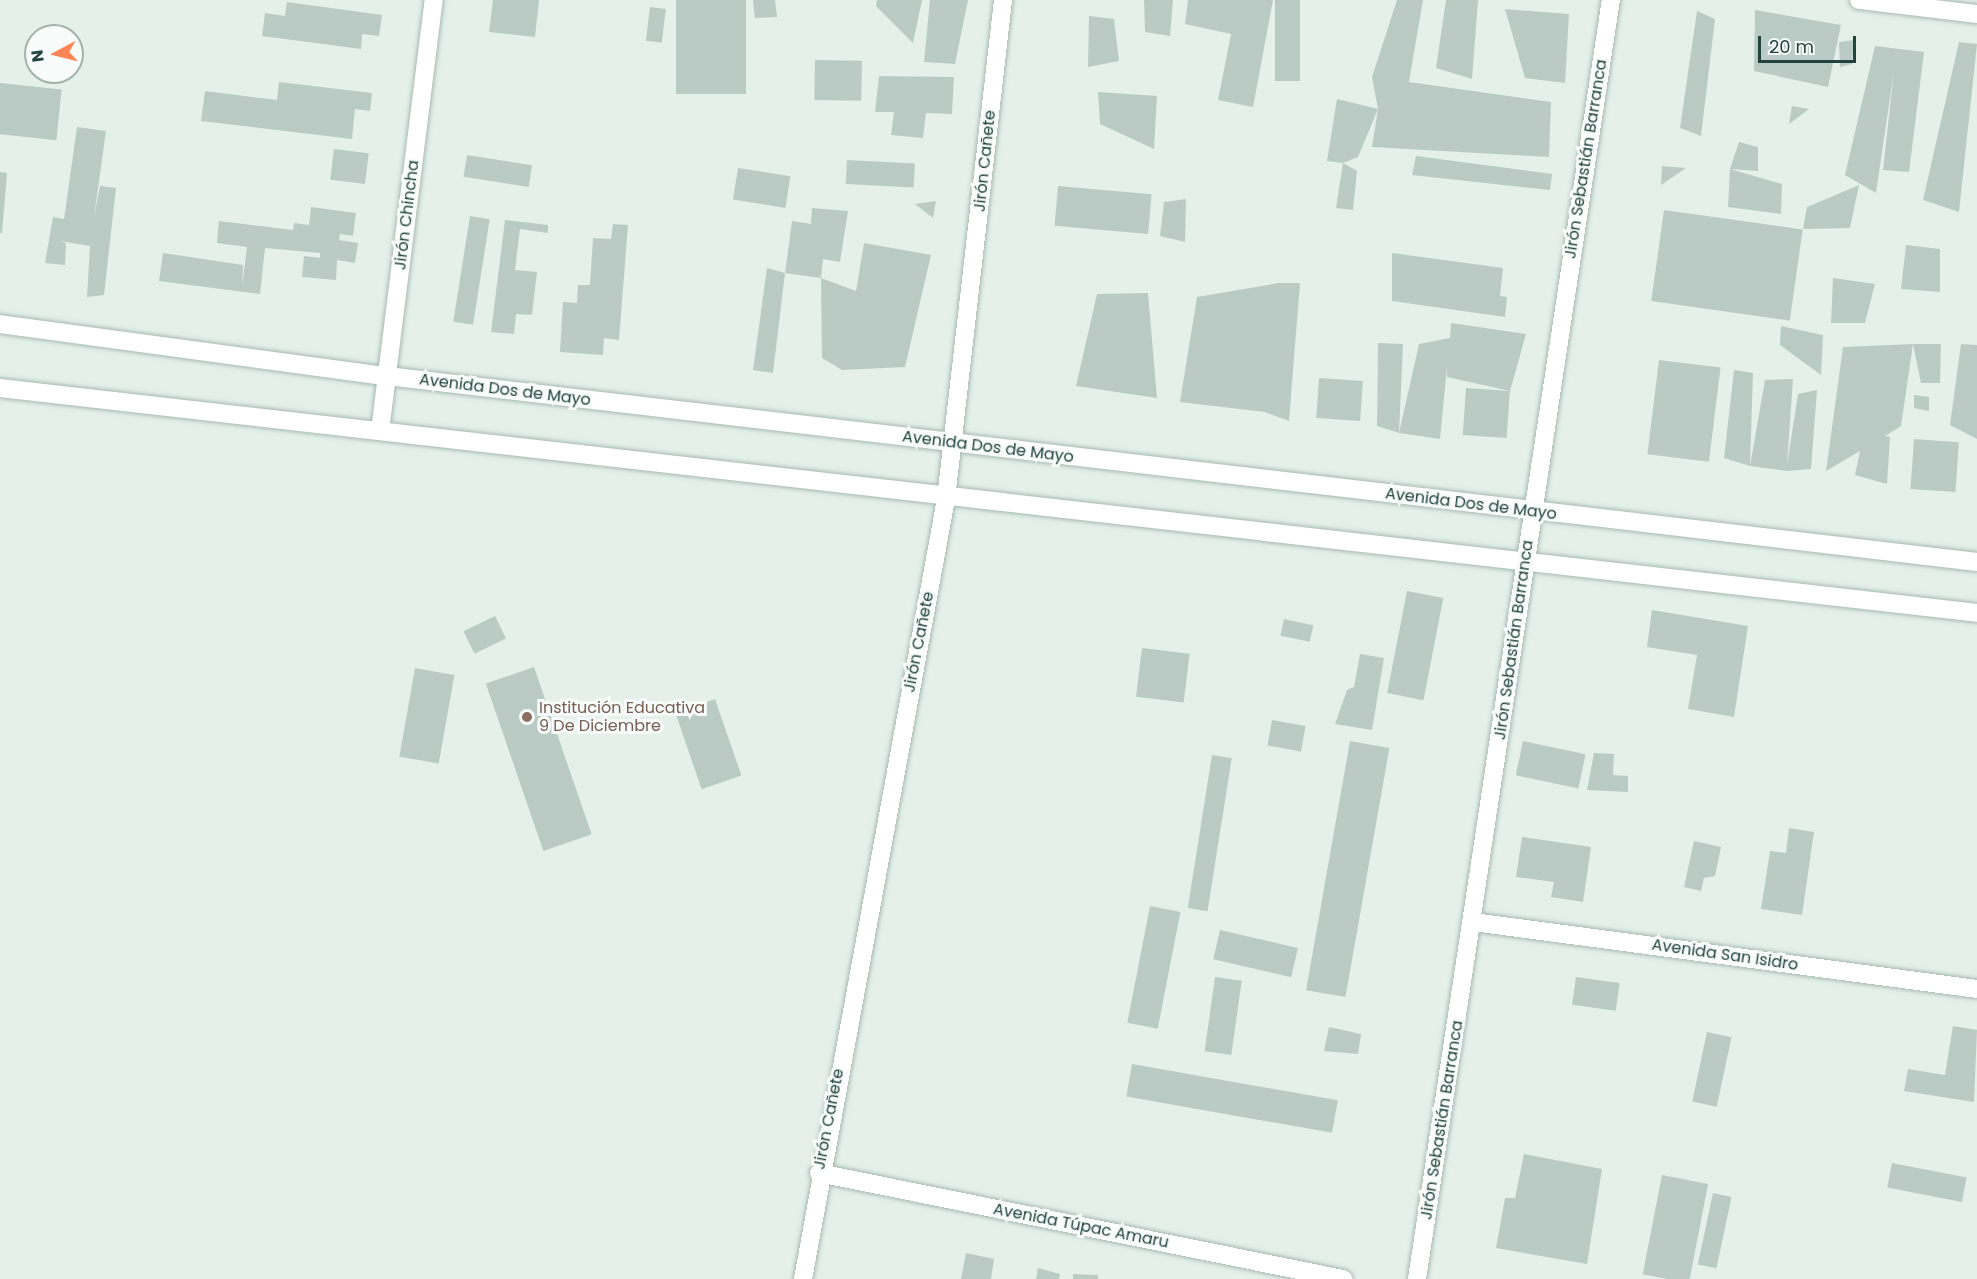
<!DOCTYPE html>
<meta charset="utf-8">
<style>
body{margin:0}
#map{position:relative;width:1977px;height:1279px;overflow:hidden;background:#e5f0eb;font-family:Poppins,sans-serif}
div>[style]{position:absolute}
.building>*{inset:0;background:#bacbc5;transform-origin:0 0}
.roads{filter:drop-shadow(0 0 2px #a7b9b3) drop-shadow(0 0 2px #a7b9b3)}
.minor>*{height:18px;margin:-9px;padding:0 9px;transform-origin:9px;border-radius:9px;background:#fff}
.dots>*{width:16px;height:16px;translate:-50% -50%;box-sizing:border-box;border:3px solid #f7fbf9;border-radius:50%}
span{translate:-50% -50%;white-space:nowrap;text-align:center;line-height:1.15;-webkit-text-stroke:6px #f7fbf9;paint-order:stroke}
.street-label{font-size:16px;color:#22443c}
.education-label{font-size:16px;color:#785e54}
.left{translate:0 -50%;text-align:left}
.north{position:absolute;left:24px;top:24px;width:60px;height:60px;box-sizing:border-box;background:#f7fbf9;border:2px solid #a2b2ad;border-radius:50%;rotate:263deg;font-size:16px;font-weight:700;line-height:24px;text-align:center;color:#22443c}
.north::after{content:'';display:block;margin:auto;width:21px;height:27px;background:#fe8555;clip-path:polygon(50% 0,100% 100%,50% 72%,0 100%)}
.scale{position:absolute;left:1758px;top:36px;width:98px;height:27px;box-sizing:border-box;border:3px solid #22443c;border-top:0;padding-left:8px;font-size:18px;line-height:21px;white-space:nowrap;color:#22443c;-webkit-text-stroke:4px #f7fbf9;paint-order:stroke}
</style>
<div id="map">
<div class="building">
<i style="clip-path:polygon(493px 0,539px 0,535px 37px,489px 32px)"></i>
<i style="left:676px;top:0;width:70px;height:94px"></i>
<i style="clip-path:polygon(753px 0,775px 0,777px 17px,755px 18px)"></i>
<i style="clip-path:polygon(877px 0,922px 0,913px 43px,876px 6px)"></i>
<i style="clip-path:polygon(930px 0,968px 0,955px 64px,924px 62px)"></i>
<i style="clip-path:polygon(1144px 0,1173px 0,1170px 36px,1145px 32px)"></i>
<i style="clip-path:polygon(1188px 0,1273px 0,1253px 107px,1218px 100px,1231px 34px,1185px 24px)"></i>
<i style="left:1275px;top:0;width:25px;height:81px"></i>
<i style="clip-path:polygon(1397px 0,1423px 0,1409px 82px,1551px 102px,1549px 157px,1372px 147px,1378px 109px,1358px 157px,1343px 163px,1327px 161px,1337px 99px,1378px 109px,1372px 77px)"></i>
<i style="clip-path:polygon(1446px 0,1478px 0,1472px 79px,1436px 68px)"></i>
<i style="clip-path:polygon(287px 2px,382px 15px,379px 36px,362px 34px,361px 49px,262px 36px,265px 13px,285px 16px)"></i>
<i style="left:650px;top:7px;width:16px;height:34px;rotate:7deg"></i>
<i style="clip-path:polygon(1505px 9px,1569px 14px,1565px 83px,1525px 78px)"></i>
<i style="clip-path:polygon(1755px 10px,1841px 25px,1828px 87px,1754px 71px)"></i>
<i style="clip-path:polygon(1697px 11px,1715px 19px,1701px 136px,1680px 128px)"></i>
<i style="clip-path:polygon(1089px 16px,1114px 19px,1119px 61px,1088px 67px)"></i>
<i style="clip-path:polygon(1854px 40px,1852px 64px,1840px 67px,1839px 42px)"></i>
<i style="clip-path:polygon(1959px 42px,1977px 44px,1959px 212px,1923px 200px)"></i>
<i style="clip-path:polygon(1875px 46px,1924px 52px,1909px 172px,1883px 170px,1894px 71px,1876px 193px,1845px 175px)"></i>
<i style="left:815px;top:60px;width:47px;height:40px;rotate:1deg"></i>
<i style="clip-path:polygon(879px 76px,954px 77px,952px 114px,926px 113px,923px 138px,891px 135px,894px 112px,875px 112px)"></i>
<i style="clip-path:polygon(279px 82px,372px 93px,370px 111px,355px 109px,352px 139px,201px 121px,205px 91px,277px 100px)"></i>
<i style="left:0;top:83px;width:62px;height:51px;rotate:6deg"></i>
<i style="clip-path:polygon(1098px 92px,1157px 96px,1154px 149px,1100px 124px)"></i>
<i style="clip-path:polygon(1792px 106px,1809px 109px,1789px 124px)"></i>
<i style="clip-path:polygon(77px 127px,106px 131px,94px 217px,100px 186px,116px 188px,104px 295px,87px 297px,90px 246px,60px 241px,66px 243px,65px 265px,45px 263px,53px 217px,64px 219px)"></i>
<i style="clip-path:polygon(1739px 142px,1758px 147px,1758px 171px,1730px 169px,1782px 184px,1781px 214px,1728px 207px,1730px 169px)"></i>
<i style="left:334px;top:149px;width:35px;height:31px;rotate:7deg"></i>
<i style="left:467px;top:155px;width:66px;height:22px;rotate:9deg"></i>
<i style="clip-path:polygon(1416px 156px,1552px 174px,1550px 190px,1412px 175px)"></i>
<i style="left:847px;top:160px;width:68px;height:24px;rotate:3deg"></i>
<i style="clip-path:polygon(1343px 163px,1357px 171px,1353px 210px,1336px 208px)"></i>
<i style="clip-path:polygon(1662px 166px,1686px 168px,1661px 185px)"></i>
<i style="left:738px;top:168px;width:53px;height:32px;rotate:9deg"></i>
<i style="clip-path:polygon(0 172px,7px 173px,2px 233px,0 233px)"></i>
<i style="clip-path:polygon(1859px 185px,1850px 228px,1803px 229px,1807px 207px)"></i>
<i style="left:1058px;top:186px;width:94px;height:40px;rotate:5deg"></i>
<i style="clip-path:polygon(1186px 199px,1185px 242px,1160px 236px,1164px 202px)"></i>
<i style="clip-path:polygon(936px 201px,933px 218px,915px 204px)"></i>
<i style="clip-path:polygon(311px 207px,356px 213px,353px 236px,340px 234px,339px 240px,358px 243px,355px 263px,337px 260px,336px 280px,302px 277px,304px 256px,320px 258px,320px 253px,265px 248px,260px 294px,159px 281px,163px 253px,243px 265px,242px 286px,247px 247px,217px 243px,219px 221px,293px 230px,294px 223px,309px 225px)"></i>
<i style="clip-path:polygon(812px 208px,848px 211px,840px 262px,823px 259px,821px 278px,785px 273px,773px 373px,753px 370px,767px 268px,785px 273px,792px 221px,811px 224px)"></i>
<i style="left:1664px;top:210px;width:140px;height:92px;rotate:8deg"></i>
<i style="left:470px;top:216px;width:20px;height:107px;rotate:9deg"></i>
<i style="clip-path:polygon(505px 220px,548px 225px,548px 233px,520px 229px,515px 270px,537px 272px,532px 315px,516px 314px,514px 334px,491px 332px)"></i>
<i style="clip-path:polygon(613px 224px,628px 225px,619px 340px,604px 338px,603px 355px,560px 352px,563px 302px,577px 303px,578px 285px,590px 285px,593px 238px,611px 239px)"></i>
<i style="clip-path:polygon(864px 243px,931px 255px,905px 367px,842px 370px,822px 358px,821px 278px,856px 291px)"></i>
<i style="clip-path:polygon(1906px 245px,1940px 249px,1940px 292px,1901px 289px)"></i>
<i style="clip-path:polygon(1392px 253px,1503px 268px,1500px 296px,1507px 297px,1505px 317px,1392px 301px)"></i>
<i style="clip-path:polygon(1833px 278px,1875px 284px,1865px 323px,1831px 323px)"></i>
<i style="clip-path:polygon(1279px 283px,1300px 283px,1289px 421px,1265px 412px,1180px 402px,1197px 297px)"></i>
<i style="clip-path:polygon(1148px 293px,1157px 398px,1076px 386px,1097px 294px)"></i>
<i style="clip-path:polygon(1451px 323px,1526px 334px,1510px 391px,1447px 377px,1447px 367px,1440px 439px,1399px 433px,1419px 344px,1450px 338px)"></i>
<i style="clip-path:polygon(1781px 326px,1823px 335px,1821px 375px,1780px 345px)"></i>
<i style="clip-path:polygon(1378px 343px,1403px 344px,1399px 433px,1377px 426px)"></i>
<i style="clip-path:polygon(1913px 344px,1941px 344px,1940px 383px,1921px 383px)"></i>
<i style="clip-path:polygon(1913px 344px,1901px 426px,1885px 436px,1890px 437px,1887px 484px,1855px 475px,1860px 451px,1826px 471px,1843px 347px)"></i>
<i style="clip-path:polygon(1961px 344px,1977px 345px,1977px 439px,1950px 425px)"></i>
<i style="left:1659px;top:360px;width:62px;height:95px;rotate:7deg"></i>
<i style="clip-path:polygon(1734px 370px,1753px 373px,1750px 466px,1765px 380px,1793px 379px,1787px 465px,1798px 394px,1817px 390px,1811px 469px,1787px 471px,1750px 466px,1724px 458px)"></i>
<i style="left:1319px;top:378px;width:44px;height:40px;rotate:4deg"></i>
<i style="left:1466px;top:388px;width:44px;height:47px;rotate:4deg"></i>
<i style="clip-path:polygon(1914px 395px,1929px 397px,1929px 411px,1914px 408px)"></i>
<i style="left:1914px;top:439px;width:45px;height:50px;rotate:4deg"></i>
<i style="left:1407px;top:591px;width:37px;height:104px;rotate:11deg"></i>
<i style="clip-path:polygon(1652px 610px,1748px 626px,1734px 717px,1688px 709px,1697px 655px,1647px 647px)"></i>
<i style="left:495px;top:616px;width:25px;height:35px;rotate:64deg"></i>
<i style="left:1284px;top:619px;width:30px;height:17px;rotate:12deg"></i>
<i style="left:1142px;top:648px;width:48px;height:49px;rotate:7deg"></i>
<i style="clip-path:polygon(1360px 654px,1384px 658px,1372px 730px,1335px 724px,1347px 690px,1354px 687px)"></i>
<i style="left:534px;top:667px;width:177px;height:51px;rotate:71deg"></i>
<i style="left:415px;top:668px;width:40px;height:90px;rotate:10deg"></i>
<i style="left:715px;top:699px;width:81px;height:42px;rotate:71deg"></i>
<i style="left:1272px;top:720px;width:34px;height:26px;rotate:10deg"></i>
<i style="left:1350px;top:741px;width:40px;height:253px;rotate:10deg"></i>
<i style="left:1523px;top:741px;width:64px;height:35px;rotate:12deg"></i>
<i style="clip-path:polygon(1594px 753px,1614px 754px,1613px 775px,1628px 776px,1628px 792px,1587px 790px)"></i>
<i style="left:1212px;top:755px;width:20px;height:155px;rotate:9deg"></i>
<i style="clip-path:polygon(1789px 828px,1814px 832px,1802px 915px,1761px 909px,1770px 851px,1786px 853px)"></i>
<i style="clip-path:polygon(1522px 837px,1591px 847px,1583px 902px,1551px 897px,1554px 882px,1516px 877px)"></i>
<i style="clip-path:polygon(1694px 841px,1721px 847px,1715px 876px,1704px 878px,1701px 891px,1684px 887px)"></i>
<i style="left:1150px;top:906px;width:31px;height:119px;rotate:11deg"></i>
<i style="left:1220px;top:930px;width:80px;height:30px;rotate:13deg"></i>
<i style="left:1215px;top:977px;width:27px;height:75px;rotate:8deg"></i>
<i style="left:1576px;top:977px;width:44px;height:28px;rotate:8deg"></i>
<i style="clip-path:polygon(1953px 1026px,1977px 1030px,1974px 1102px,1904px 1091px,1908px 1069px,1945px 1075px)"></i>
<i style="clip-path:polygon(1329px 1027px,1361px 1034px,1358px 1054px,1324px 1051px)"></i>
<i style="left:1707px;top:1032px;width:25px;height:71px;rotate:12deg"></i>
<i style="left:1132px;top:1064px;width:209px;height:33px;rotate:10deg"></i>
<i style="clip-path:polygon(1524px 1154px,1602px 1169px,1587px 1264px,1496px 1248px,1505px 1198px,1515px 1198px)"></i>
<i style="left:1892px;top:1163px;width:76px;height:25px;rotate:11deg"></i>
<i style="left:1662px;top:1175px;width:47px;height:101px;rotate:11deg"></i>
<i style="left:1713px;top:1193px;width:19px;height:73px;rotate:12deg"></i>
<i style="clip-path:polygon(966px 1253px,994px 1259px,991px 1279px,961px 1279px)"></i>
<i style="clip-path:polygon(1038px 1268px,1060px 1274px,1059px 1279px,1036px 1279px)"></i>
<i style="clip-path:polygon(1073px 1274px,1098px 1275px,1098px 1279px,1073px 1279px)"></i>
</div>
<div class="roads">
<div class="minor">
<i style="left:1859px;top:0;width:119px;rotate:6.8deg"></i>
<i style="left:0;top:324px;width:390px;rotate:7.7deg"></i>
<i style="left:387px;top:376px;width:1601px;rotate:6.67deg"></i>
<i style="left:0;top:388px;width:1990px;rotate:6.49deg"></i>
<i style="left:380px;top:431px;width:434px;rotate:-82.9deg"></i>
<i style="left:1473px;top:922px;width:508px;rotate:7.57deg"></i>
<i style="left:819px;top:1173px;width:535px;rotate:11.44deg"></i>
<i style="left:803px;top:1279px;width:793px;rotate:-79.61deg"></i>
<i style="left:946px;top:499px;width:502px;rotate:-83.48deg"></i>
<i style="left:1417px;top:1279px;width:1294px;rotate:-81.38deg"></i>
</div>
</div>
<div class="dots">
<i style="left:527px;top:717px;background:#8d6e63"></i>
</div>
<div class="street-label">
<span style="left:1586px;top:159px;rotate:-81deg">Jirón Sebastián Barranca</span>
<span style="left:985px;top:161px;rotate:-84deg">Jirón Cañete</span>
<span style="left:407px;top:215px;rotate:-83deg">Jirón Chincha</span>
<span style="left:505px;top:390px;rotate:7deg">Avenida Dos de Mayo</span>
<span style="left:988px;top:447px;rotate:7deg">Avenida Dos de Mayo</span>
<span style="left:1471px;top:504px;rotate:7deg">Avenida Dos de Mayo</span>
<span style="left:1514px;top:640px;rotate:-82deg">Jirón Sebastián Barranca</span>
<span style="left:919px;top:642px;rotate:-79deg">Jirón Cañete</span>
<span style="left:1725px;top:955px;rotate:8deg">Avenida San Isidro</span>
<span style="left:829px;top:1119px;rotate:-79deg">Jirón Cañete</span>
<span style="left:1442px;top:1120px;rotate:-81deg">Jirón Sebastián Barranca</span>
<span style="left:1081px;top:1226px;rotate:11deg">Avenida Túpac Amaru</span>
</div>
<div class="education-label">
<span class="left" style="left:539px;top:717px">Institución Educativa<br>9 De Diciembre</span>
</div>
<div class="north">N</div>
<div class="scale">20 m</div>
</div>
